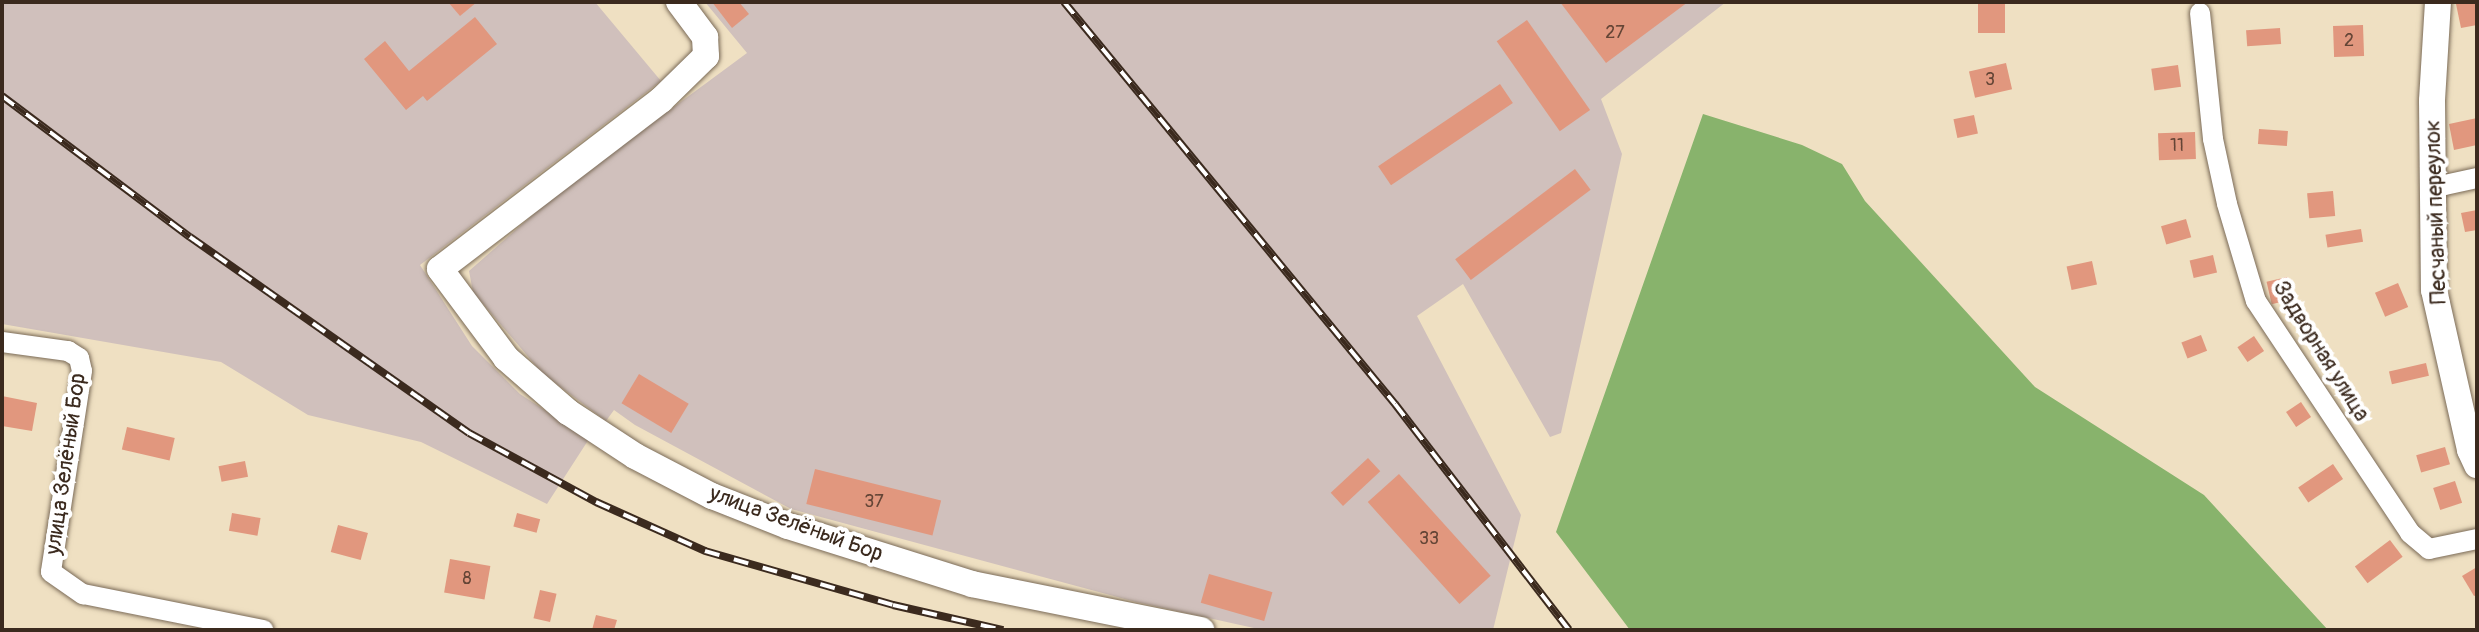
<!DOCTYPE html>
<meta charset="utf-8">
<style>
body{margin:0}
#map{position:relative;width:2479px;height:632px;overflow:hidden;background:#efe0c2;font-family:Pangolin,sans-serif}
div>[style]{position:absolute}
.industrial>*{inset:0;background:#d0c0bc}
.forest>*{inset:0;background:#88b36c}
.building>*{inset:0;background:#e1977e;transform-origin:0 0}
.roads{filter:drop-shadow(0 0 2px #7a6a57) drop-shadow(0 0 2px #7a6a57)}
.minor>*{height:20px;margin:-10px;padding:0 10px;transform-origin:10px;border-radius:10px;background:#fff}
.tertiary>*{height:26px;margin:-13px;padding:0 13px;transform-origin:13px;border-radius:13px;background:#fff}
.rail>*{height:8px;margin-top:-4px;transform-origin:0;background:repeating-linear-gradient(90deg,#fff 0 15px,#3b2a1e 0 30px);box-sizing:border-box;border-block:2px solid #3b2a1e}
span{translate:-50% -50%;white-space:nowrap;text-align:center;line-height:1.15;-webkit-text-stroke:8px #fff;paint-order:stroke}
.number-label{font-size:18px;color:#644536}
.number-label span{-webkit-text-stroke-width:0}
.street-label{font-size:22px;color:#3b2a1e}
.frame{position:absolute;inset:0;border:4px solid #3b2a1e;pointer-events:none}
</style>
<div id="map">
<div class="industrial">
<i style="clip-path:polygon(2px 2px,595px 2px,661px 81px,420px 265px,472px 346px,520px 394px,589px 439px,547px 504px,421px 442px,308px 415px,221px 362px,2px 324px)"></i>
<i style="clip-path:polygon(705px 2px,1726px 2px,1601px 99px,1622px 154px,1561px 433px,1550px 437px,1463px 284px,1417px 316px,1521px 515px,1493px 630px,1263px 630px,1136px 602px,791px 509px,635px 425px,614px 410px,606px 421px,542px 373px,473px 292px,469px 271px,560px 191px,747px 53px)"></i>
</div>
<div class="forest">
<i style="clip-path:polygon(1703px 114px,1802px 145px,1842px 164px,1865px 201px,2035px 387px,2204px 495px,2328px 630px,1630px 630px,1556px 532px)"></i>
</div>
<div class="building">
<i style="clip-path:polygon(448px 2px,477px 2px,460px 16px)"></i>
<i style="clip-path:polygon(712px 2px,739px 2px,749px 14px,732px 28px)"></i>
<i style="clip-path:polygon(1560px 2px,1688px 2px,1606px 63px)"></i>
<i style="left:1978px;top:2px;width:27px;height:31px"></i>
<i style="clip-path:polygon(2477px 2px,2477px 25px,2461px 28px,2456px 4px)"></i>
<i style="clip-path:polygon(475px 17px,497px 44px,427px 101px,423px 96px,406px 110px,364px 59px,385px 41px,409px 71px)"></i>
<i style="left:1527px;top:20px;width:110px;height:37px;rotate:55deg"></i>
<i style="left:2363px;top:25px;width:31px;height:30px;rotate:88deg"></i>
<i style="left:2280px;top:28px;width:16px;height:34px;rotate:86deg"></i>
<i style="left:2006px;top:63px;width:27px;height:38px;rotate:77deg"></i>
<i style="left:2178px;top:65px;width:22px;height:27px;rotate:82deg"></i>
<i style="left:1500px;top:84px;width:23px;height:147px;rotate:56deg"></i>
<i style="left:1974px;top:115px;width:19px;height:21px;rotate:78deg"></i>
<i style="clip-path:polygon(2477px 118px,2477px 145px,2454px 150px,2449px 124px)"></i>
<i style="left:2259px;top:129px;width:29px;height:15px;rotate:4deg"></i>
<i style="left:2195px;top:132px;width:27px;height:37px;rotate:88deg"></i>
<i style="left:1575px;top:169px;width:26px;height:150px;rotate:53deg"></i>
<i style="left:2333px;top:191px;width:25px;height:26px;rotate:85deg"></i>
<i style="clip-path:polygon(2477px 210px,2477px 230px,2465px 232px,2461px 213px)"></i>
<i style="left:2186px;top:219px;width:19px;height:26px;rotate:74deg"></i>
<i style="left:2361px;top:229px;width:13px;height:36px;rotate:81deg"></i>
<i style="left:2213px;top:255px;width:18px;height:24px;rotate:77deg"></i>
<i style="left:2092px;top:261px;width:24px;height:26px;rotate:78deg"></i>
<i style="left:2287px;top:277px;width:23px;height:21px;rotate:77deg"></i>
<i style="left:2398px;top:283px;width:26px;height:25px;rotate:67deg"></i>
<i style="left:2201px;top:335px;width:17px;height:21px;rotate:69deg"></i>
<i style="left:2254px;top:336px;width:18px;height:20px;rotate:56deg"></i>
<i style="left:2426px;top:363px;width:13px;height:38px;rotate:77deg"></i>
<i style="left:639px;top:374px;width:58px;height:34px;rotate:31deg"></i>
<i style="clip-path:polygon(2px 396px,37px 403px,32px 431px,2px 426px)"></i>
<i style="left:2301px;top:402px;width:18px;height:18px;rotate:56deg"></i>
<i style="left:127px;top:427px;width:49px;height:23px;rotate:13deg"></i>
<i style="left:2445px;top:447px;width:18px;height:30px;rotate:74deg"></i>
<i style="left:1368px;top:458px;width:18px;height:51px;rotate:47deg"></i>
<i style="left:245px;top:461px;width:16px;height:27px;rotate:79deg"></i>
<i style="left:2333px;top:464px;width:18px;height:42px;rotate:56deg"></i>
<i style="left:815px;top:469px;width:130px;height:36px;rotate:14deg"></i>
<i style="left:1399px;top:474px;width:137px;height:42px;rotate:48deg"></i>
<i style="left:2455px;top:481px;width:23px;height:23px;rotate:72deg"></i>
<i style="left:232px;top:513px;width:29px;height:18px;rotate:10deg"></i>
<i style="left:517px;top:513px;width:24px;height:14px;rotate:15deg"></i>
<i style="left:338px;top:525px;width:31px;height:28px;rotate:15deg"></i>
<i style="left:2390px;top:540px;width:21px;height:44px;rotate:53deg"></i>
<i style="left:450px;top:559px;width:41px;height:34px;rotate:10deg"></i>
<i style="clip-path:polygon(2477px 567px,2477px 595px,2474px 596px,2462px 576px)"></i>
<i style="left:1209px;top:574px;width:66px;height:30px;rotate:16deg"></i>
<i style="left:540px;top:590px;width:17px;height:29px;rotate:13deg"></i>
<i style="clip-path:polygon(596px 615px,617px 620px,614px 630px,592px 630px)"></i>
</div>
<div class="roads">
<div class="minor">
<i style="left:2200px;top:13px;width:127px;rotate:84.1deg"></i>
<i style="left:2213px;top:139px;width:66px;rotate:77.8deg"></i>
<i style="left:2227px;top:204px;width:101px;rotate:73.4deg"></i>
<i style="left:2256px;top:301px;width:278px;rotate:56.4deg"></i>
<i style="left:2410px;top:533px;width:25px;rotate:40deg"></i>
<i style="left:2429px;top:549px;width:49px;rotate:-11.8deg"></i>
<i style="left:2431px;top:188px;width:47px;rotate:-12.3deg"></i>
<i style="left:2px;top:342px;width:67px;rotate:7.8deg"></i>
<i style="left:68px;top:351px;width:13px;rotate:32deg"></i>
<i style="left:79px;top:358px;width:13px;rotate:77deg"></i>
<i style="left:82px;top:371px;width:203px;rotate:98.8deg"></i>
<i style="left:51px;top:572px;width:39px;rotate:35deg"></i>
<i style="left:83px;top:594px;width:184px;rotate:11.3deg"></i>
</div>
<div class="tertiary">
<i style="left:679px;top:2px;width:44px;rotate:53.4deg"></i>
<i style="left:705px;top:37px;width:19px;rotate:87deg"></i>
<i style="left:706px;top:56px;width:63px;rotate:135.6deg"></i>
<i style="left:661px;top:100px;width:278px;rotate:142.6deg"></i>
<i style="left:440px;top:269px;width:111px;rotate:53.4deg"></i>
<i style="left:506px;top:358px;width:82px;rotate:41.1deg"></i>
<i style="left:568px;top:412px;width:80px;rotate:33.3deg"></i>
<i style="left:635px;top:456px;width:87px;rotate:27.5deg"></i>
<i style="left:712px;top:496px;width:82px;rotate:21.5deg"></i>
<i style="left:788px;top:526px;width:193px;rotate:17.5deg"></i>
<i style="left:972px;top:584px;width:234px;rotate:11.4deg"></i>
<i style="left:2438px;top:2px;width:99px;rotate:93.5deg"></i>
<i style="left:2432px;top:101px;width:189px;rotate:89.4deg"></i>
<i style="left:2434px;top:290px;width:164px;rotate:77.3deg"></i>
<i style="left:2470px;top:450px;width:17px;rotate:65deg"></i>
</div>
</div>
<div class="rail">
<i style="left:1064px;top:2px;width:521px;rotate:50.53deg"></i>
<i style="left:1395px;top:404px;width:285px;rotate:52.4deg"></i>
<i style="left:2px;top:96px;width:235px;rotate:36.9deg"></i>
<i style="left:190px;top:237px;width:341px;rotate:35.1deg"></i>
<i style="left:469px;top:433px;width:145px;rotate:28.5deg"></i>
<i style="left:596px;top:502px;width:120px;rotate:24.2deg"></i>
<i style="left:705px;top:551px;width:196px;rotate:16deg"></i>
<i style="left:893px;top:605px;width:113px;rotate:12.8deg"></i>
</div>
<div class="number-label">
<span style="left:1615px;top:33px">27</span>
<span style="left:2349px;top:41px">2</span>
<span style="left:1990px;top:80px">3</span>
<span style="left:2177px;top:146px">11</span>
<span style="left:874px;top:502px">37</span>
<span style="left:1429px;top:539px">33</span>
<span style="left:467px;top:579px">8</span>
</div>
<div class="street-label">
<span style="left:2436px;top:212px;rotate:-92deg">Песчаный переулок</span>
<span style="left:2321px;top:351px;rotate:58deg">Задворная улица</span>
<span style="left:66px;top:464px;rotate:-82deg">улица Зелёный Бор</span>
<span style="left:796px;top:524px;rotate:20deg">улица Зелёный Бор</span>
</div>
<div class="frame"></div>
</div>
